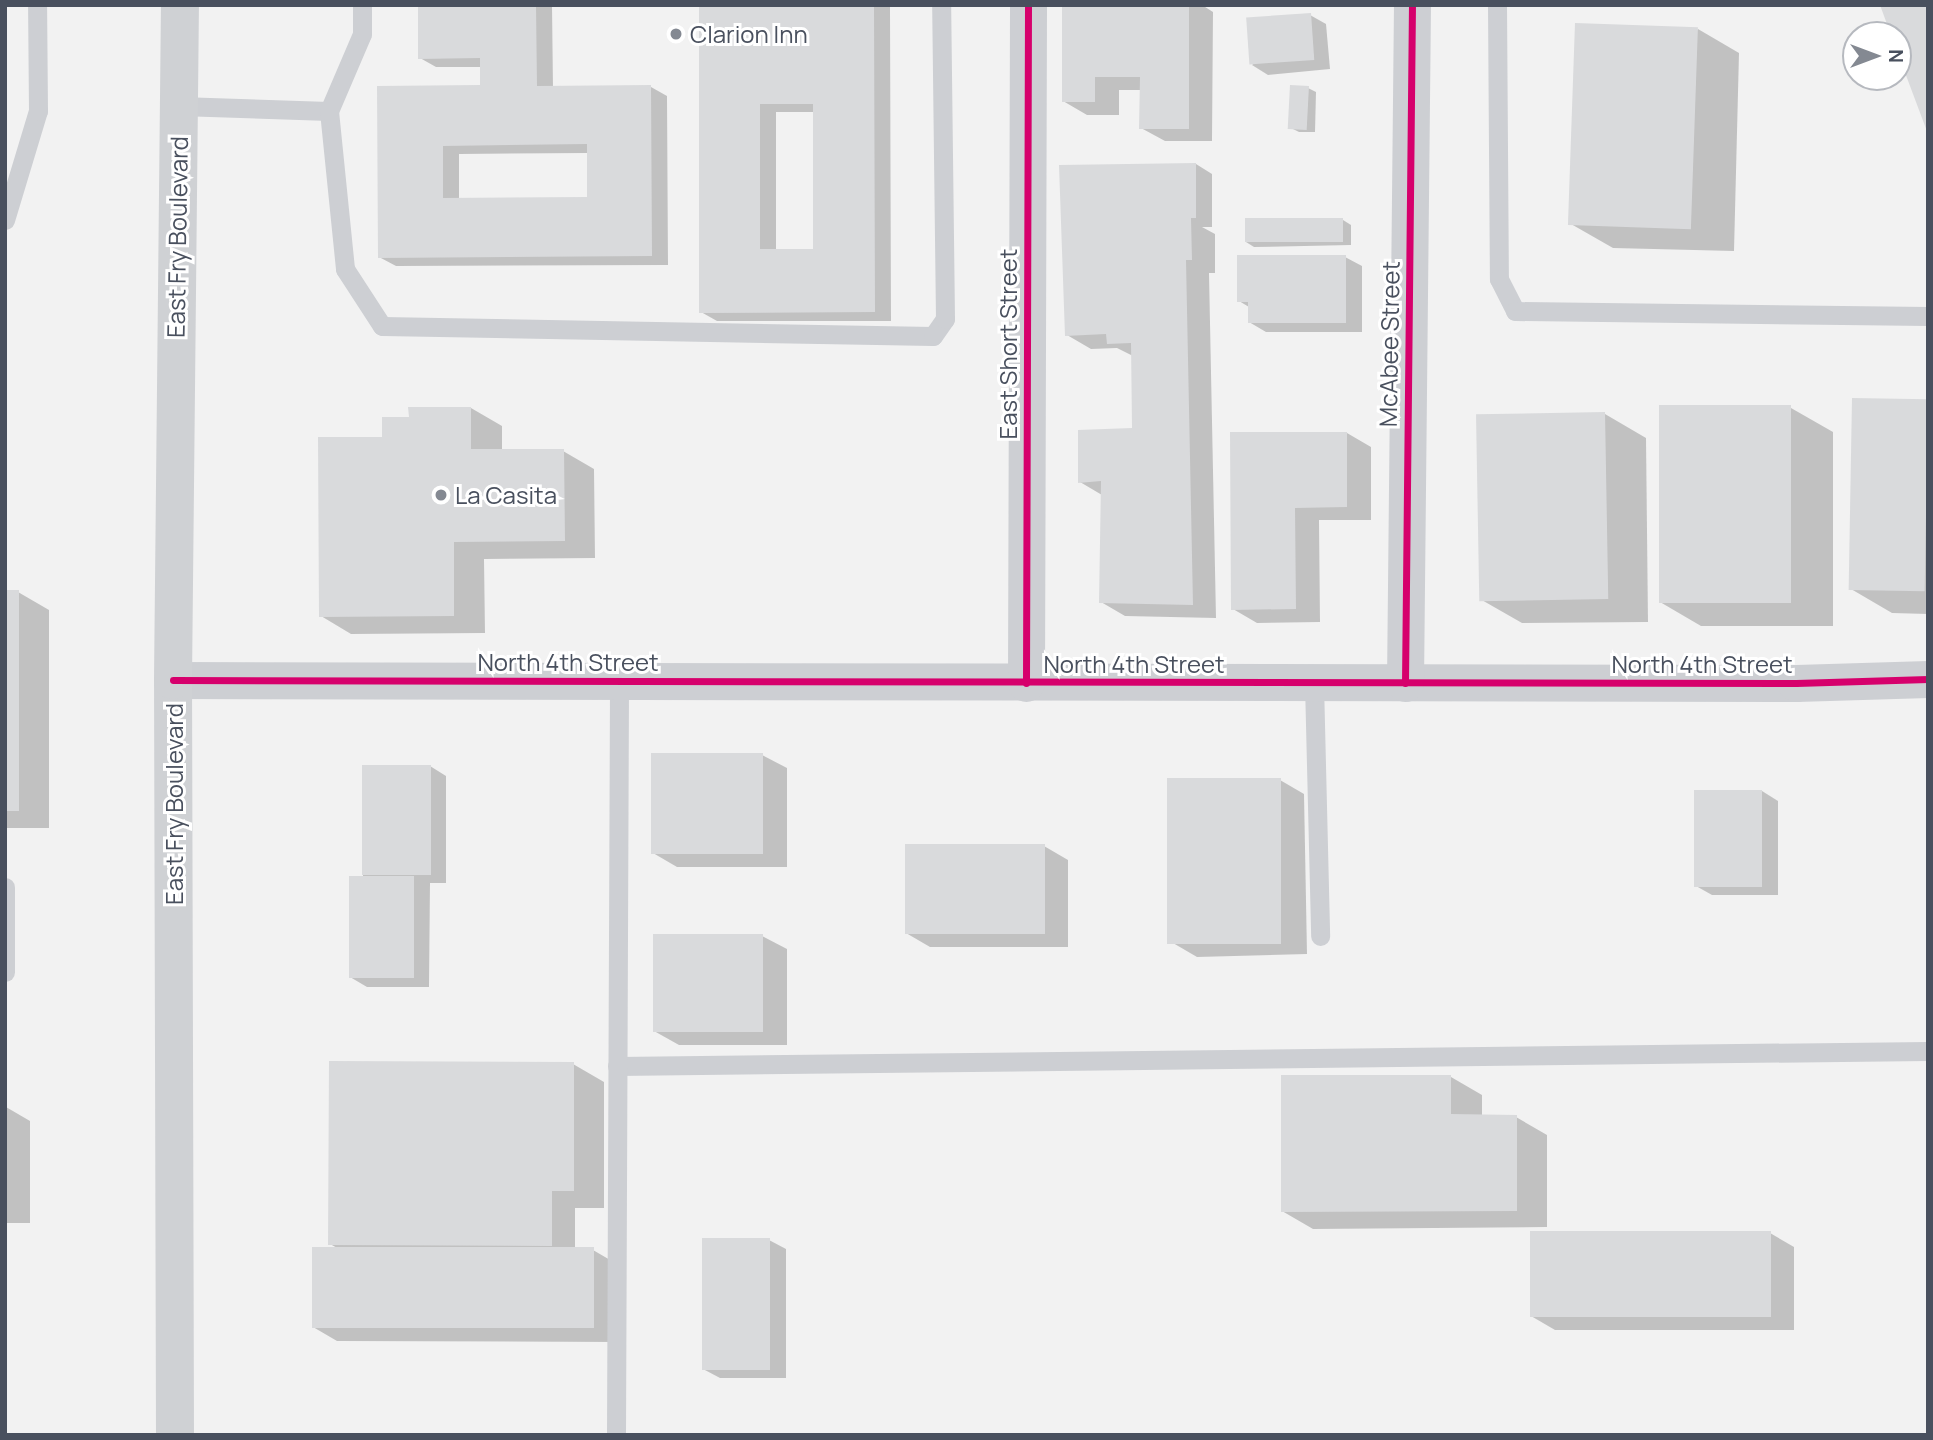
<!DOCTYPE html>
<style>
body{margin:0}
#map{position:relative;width:1933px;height:1440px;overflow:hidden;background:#f2f2f2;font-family:Manrope,sans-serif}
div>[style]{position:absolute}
.shadow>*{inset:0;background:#0003}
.building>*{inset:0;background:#d9dadc;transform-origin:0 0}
.lane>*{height:19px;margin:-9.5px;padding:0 9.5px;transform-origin:9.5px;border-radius:9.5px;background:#cdcfd3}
.street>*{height:37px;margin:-18.5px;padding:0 18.5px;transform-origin:18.5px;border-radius:18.5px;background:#cdcfd3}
.secondary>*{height:38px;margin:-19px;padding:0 19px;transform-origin:19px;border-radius:19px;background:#cfd1d4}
.cycleway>*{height:7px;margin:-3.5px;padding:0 3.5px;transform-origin:3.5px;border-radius:3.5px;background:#d6006c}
.dots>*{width:19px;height:19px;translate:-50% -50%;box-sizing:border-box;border:4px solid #fff;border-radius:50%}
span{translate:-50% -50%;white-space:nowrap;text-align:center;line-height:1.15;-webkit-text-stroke:6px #fff;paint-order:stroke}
.poi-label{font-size:24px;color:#49505e}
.left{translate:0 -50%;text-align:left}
.street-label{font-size:24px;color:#49505e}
.frame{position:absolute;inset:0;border:7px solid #49505e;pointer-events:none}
.north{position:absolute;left:1842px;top:21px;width:70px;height:70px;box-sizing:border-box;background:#fff;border:2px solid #b6b9bf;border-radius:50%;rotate:90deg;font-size:19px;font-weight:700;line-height:28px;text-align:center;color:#49505e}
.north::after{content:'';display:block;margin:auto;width:24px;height:32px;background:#848992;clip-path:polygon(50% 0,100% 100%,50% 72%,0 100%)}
</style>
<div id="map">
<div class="shadow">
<i style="clip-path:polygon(evenodd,420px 5px,552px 5px,553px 88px,651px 87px,667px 96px,668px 265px,396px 266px,379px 257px,379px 88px,481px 87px,481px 67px,436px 67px,420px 58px,420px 5px,589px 153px,589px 199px,459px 200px,459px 154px,589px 153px)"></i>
<i style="clip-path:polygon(evenodd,700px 5px,890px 5px,891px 321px,717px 321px,701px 312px,700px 5px,776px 112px,814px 112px,814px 250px,776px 250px,776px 112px)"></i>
<i style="clip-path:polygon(1063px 5px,1202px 5px,1213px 12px,1212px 141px,1165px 141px,1141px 128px,1141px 90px,1119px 90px,1119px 115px,1087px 115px,1063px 101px)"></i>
<i style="clip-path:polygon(1310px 15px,1326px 24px,1330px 69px,1268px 75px,1252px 65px)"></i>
<i style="clip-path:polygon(1698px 29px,1739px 53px,1734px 251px,1613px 248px,1571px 224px)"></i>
<i style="clip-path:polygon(1308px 88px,1316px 92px,1315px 132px,1299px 132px,1291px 128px)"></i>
<i style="clip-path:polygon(1196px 164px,1212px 174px,1212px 227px,1202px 227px,1215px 234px,1215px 273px,1209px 273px,1216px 618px,1125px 616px,1101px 602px,1102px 495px,1080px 482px,1134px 429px,1133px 356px,1117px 348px,1091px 349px,1067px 335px)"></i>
<i style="clip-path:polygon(1343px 220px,1351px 225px,1351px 245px,1254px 247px,1246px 242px)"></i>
<i style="clip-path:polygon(1345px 257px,1362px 266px,1362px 332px,1266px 332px,1249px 322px,1249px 307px,1239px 301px)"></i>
<i style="clip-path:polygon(1928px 401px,1928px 614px,1892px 613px,1851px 589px)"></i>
<i style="clip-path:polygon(471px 408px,502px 426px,502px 451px,563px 451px,594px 469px,595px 558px,484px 559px,485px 633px,351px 634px,321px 616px,411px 419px)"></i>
<i style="clip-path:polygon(1791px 408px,1833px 432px,1833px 626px,1701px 626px,1660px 602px)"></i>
<i style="clip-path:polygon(1605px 414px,1646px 438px,1648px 622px,1522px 623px,1480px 599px)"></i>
<i style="clip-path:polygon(1347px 433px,1371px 447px,1371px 520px,1319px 520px,1320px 622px,1257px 623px,1233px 609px,1232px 434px)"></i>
<i style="clip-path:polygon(5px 592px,18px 592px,49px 610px,49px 828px,5px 828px)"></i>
<i style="clip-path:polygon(762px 755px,787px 768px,787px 867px,677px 867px,653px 853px)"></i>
<i style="clip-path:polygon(364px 766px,430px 766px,446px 776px,446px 883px,430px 883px,429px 987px,367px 987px,350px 977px,363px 878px)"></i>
<i style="clip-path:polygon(1280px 780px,1304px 794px,1307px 954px,1197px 957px,1173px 943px)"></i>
<i style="clip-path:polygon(1762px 791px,1778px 801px,1778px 895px,1712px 895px,1696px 886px)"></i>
<i style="clip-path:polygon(1044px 846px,1068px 860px,1068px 947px,930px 947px,906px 933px)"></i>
<i style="clip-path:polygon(762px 936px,787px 949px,787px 1045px,679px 1045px,654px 1031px)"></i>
<i style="clip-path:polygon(573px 1064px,604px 1082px,604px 1208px,575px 1208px,575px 1250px,593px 1250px,617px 1264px,617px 1342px,337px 1341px,313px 1327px,339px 1249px,330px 1244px)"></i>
<i style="clip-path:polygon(1451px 1077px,1482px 1095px,1482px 1116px,1516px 1117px,1547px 1135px,1547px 1227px,1313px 1229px,1282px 1211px)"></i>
<i style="clip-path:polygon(6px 1107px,30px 1121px,30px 1223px,5px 1223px)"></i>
<i style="clip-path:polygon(1770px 1233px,1794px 1247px,1794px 1330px,1555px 1330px,1531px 1316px)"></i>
<i style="clip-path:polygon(769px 1240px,786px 1249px,786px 1378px,720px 1378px,703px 1369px)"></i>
</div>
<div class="building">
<i style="clip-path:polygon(evenodd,418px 5px,536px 5px,537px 86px,651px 85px,652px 256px,378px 258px,377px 86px,480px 85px,480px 58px,418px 59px,418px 5px,587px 144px,587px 197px,443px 198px,443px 146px,587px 144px)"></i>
<i style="clip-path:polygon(evenodd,699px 5px,874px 5px,875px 312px,699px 313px,699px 5px,760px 104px,813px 104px,813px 249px,760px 249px,760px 104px)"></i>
<i style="clip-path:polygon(1062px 5px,1189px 5px,1189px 129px,1139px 129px,1140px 77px,1095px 77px,1095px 102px,1062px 102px)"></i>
<i style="clip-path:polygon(1880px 5px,1928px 5px,1928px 134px,1898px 54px,1898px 35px,1891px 35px)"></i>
<i style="left:1311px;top:13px;width:47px;height:65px;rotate:86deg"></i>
<i style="left:1575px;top:23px;width:123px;height:202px;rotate:2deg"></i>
<i style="left:1290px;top:85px;width:19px;height:44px;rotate:3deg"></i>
<i style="clip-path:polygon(1196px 163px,1196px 218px,1191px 218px,1192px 260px,1186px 260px,1193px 605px,1099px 603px,1101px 481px,1078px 483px,1078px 430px,1132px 428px,1131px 343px,1107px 344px,1106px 334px,1065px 336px,1059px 165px)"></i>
<i style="left:1343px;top:218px;width:24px;height:98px;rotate:90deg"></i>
<i style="clip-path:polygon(1237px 255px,1346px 255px,1346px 323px,1248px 323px,1248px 302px,1237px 302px)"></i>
<i style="left:1852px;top:398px;width:76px;height:192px;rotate:1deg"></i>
<i style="left:1659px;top:405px;width:132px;height:198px"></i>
<i style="clip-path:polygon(408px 407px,471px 407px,471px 449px,564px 449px,565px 541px,454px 542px,454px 616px,319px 617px,318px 437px,382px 437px,382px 417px,409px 417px)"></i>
<i style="left:1605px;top:412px;width:187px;height:129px;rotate:89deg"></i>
<i style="clip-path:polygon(1230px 432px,1347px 432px,1347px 507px,1295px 508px,1296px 609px,1231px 610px)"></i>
<i style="left:5px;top:590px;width:14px;height:221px"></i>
<i style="left:651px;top:753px;width:112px;height:101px"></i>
<i style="left:362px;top:765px;width:69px;height:110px"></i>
<i style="left:1167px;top:778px;width:114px;height:166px"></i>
<i style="left:1694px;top:790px;width:68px;height:97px"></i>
<i style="left:905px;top:844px;width:140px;height:90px"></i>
<i style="left:349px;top:876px;width:65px;height:102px"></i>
<i style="left:653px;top:934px;width:110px;height:98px"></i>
<i style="clip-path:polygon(329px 1061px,574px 1062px,574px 1191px,552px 1191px,552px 1246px,328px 1245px)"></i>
<i style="clip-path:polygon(1281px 1075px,1451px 1075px,1451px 1114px,1517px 1115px,1517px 1211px,1281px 1212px)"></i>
<i style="left:1530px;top:1231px;width:241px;height:86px"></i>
<i style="left:702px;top:1238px;width:68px;height:132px"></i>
<i style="left:312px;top:1247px;width:282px;height:81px"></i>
</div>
<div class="lane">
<i style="left:1497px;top:5px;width:274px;rotate:89.6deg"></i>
<i style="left:1499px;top:279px;width:36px;rotate:63deg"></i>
<i style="left:1515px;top:311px;width:413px;rotate:0.7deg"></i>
<i style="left:179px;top:106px;width:150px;rotate:1.9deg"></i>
<i style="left:329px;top:111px;width:159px;rotate:84.2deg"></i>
<i style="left:345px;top:269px;width:68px;rotate:57deg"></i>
<i style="left:382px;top:326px;width:551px;rotate:1.04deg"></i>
<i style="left:933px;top:336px;width:21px;rotate:-55deg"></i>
<i style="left:945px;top:319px;width:314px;rotate:-90.7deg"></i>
<i style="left:329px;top:111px;width:84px;rotate:-66.8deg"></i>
<i style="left:362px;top:34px;width:29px;rotate:-90deg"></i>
<i style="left:5px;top:220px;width:114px;rotate:-73.2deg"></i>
<i style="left:38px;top:111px;width:106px;rotate:-90.5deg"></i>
<i style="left:1314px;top:683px;width:253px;rotate:88.6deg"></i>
<i style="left:5px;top:887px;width:85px;rotate:90deg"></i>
<i style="left:617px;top:1066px;width:1311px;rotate:-0.66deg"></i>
<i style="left:616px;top:1435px;width:753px;rotate:-89.77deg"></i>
</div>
<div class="street">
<i style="left:173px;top:680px;width:1623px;rotate:0.11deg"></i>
<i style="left:1796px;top:683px;width:132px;rotate:-1.7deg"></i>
<i style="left:1026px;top:683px;width:678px;rotate:-89.83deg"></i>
<i style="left:1405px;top:683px;width:678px;rotate:-89.41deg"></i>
</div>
<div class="secondary">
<i style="left:175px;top:1435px;width:755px;rotate:-90.15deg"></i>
<i style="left:173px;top:680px;width:675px;rotate:-89.41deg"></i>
</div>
<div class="cycleway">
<i style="left:173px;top:680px;width:1623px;rotate:0.11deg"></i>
<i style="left:1796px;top:683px;width:132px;rotate:-1.7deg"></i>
<i style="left:1026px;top:683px;width:678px;rotate:-89.83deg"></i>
<i style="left:1405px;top:683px;width:678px;rotate:-89.41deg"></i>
</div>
<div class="dots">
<i style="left:676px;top:34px;background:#848992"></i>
<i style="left:441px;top:495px;background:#848992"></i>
</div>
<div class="poi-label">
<span class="left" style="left:690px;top:34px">Clarion Inn</span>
<span class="left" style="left:455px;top:495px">La Casita</span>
</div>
<div class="street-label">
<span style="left:177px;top:237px;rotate:-89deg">East Fry Boulevard</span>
<span style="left:1008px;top:344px;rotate:-90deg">East Short Street</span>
<span style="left:1389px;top:344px;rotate:-89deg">McAbee Street</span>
<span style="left:568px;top:662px">North 4th Street</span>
<span style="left:1134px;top:664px">North 4th Street</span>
<span style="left:1702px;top:664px">North 4th Street</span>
<span style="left:174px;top:804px;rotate:-90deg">East Fry Boulevard</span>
</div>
<div class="frame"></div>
<div class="north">N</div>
</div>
